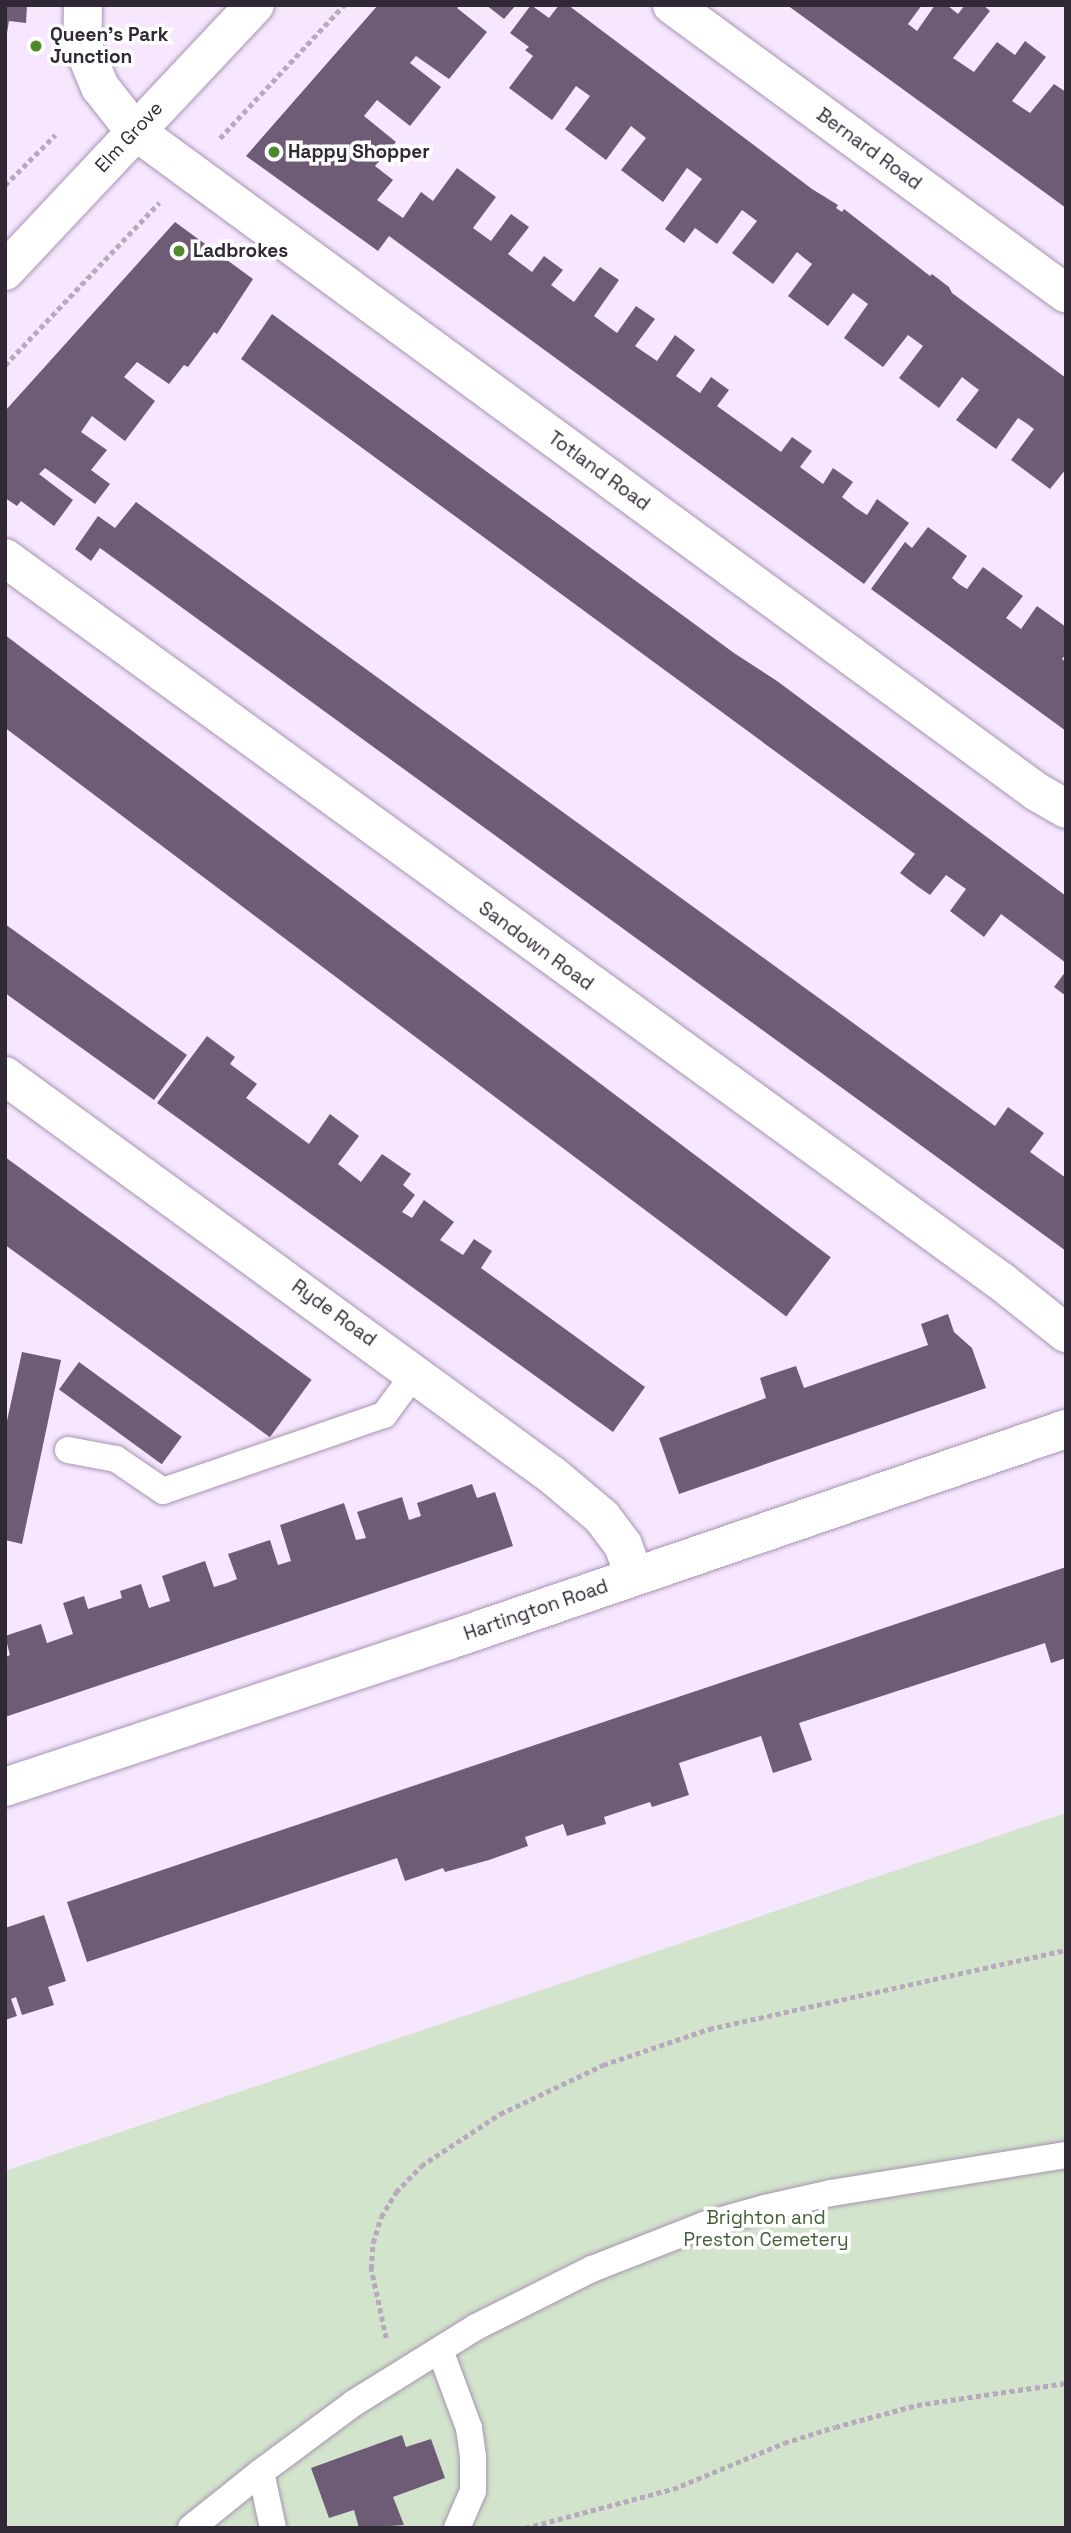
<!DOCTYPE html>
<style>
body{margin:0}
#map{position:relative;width:1071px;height:2533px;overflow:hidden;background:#f6e6fe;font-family:"Space Grotesk",sans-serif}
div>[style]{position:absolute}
.green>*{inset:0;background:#d2e4cb}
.building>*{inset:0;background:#6e5c77;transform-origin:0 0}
.path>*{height:4.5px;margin-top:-2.25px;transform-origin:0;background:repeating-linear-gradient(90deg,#b7aabe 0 5px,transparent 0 8.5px)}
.roads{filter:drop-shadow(0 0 2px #a794b1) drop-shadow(0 0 2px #a794b1)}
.service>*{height:26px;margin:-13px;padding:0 13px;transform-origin:13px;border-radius:13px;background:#fff}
.minor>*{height:38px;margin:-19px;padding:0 19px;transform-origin:19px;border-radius:19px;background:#fff}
.tertiary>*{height:38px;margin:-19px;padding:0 19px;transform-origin:19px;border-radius:19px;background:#fff}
.dots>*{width:19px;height:19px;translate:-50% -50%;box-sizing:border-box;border:4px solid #fff;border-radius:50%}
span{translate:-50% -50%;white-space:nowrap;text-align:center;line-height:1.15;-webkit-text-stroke:7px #fff;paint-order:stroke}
.poi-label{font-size:19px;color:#302834;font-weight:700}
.left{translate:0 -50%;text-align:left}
.street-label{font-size:19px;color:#302834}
.park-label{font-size:19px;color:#445f37}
.frame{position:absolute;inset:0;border:7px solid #302834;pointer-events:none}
</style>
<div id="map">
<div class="green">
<i style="clip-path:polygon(1066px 1813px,1066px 2528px,5px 2528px,5px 2171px)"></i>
</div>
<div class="building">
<i style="clip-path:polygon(5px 5px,27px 5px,26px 23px,9px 21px,7px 33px)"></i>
<i style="clip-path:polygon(378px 5px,460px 5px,457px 8px,487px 32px,449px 79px,416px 56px,410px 63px,441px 87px,410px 126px,377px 100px,364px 116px,396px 142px,375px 166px,393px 180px,377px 200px,403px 218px,421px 192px,433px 201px,457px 168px,496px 197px,473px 228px,491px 241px,511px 214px,529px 227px,508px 254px,532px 272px,544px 256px,563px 270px,551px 285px,574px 302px,600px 267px,619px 280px,594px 316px,617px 333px,636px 306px,655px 319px,635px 346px,657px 361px,675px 335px,695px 350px,676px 376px,700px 393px,711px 377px,729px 390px,717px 406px,781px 452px,792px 437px,812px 451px,800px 467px,823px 484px,833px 468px,853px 482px,842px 497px,856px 508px,867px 515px,877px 499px,909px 523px,864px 584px,389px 236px,378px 251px,246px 156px)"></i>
<i style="clip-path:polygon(486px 5px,516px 5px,504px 19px)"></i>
<i style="clip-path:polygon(531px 5px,549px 18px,559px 5px,568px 5px,812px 189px,838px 205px,836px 208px,842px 212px,844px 209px,930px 276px,932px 274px,949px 287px,952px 293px,1066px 378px,1066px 469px,1050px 489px,1011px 460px,1034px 429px,1026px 423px,1018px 418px,996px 449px,956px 420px,979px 390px,971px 384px,962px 377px,939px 408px,899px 378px,923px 346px,908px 335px,883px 367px,844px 338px,868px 304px,853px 293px,828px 326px,788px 296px,812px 264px,803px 257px,797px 252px,773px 284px,732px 253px,757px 221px,742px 210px,717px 244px,695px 228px,684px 243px,665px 229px,702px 179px,687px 168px,663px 202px,621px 170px,646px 138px,631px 126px,606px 160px,565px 129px,590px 96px,576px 86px,552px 120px,509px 88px,533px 56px,525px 50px,529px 47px,510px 33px)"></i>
<i style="clip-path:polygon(787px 5px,922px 5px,908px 24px,917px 31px,935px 5px,947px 5px,958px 14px,965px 5px,983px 5px,990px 11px,953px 58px,974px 72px,997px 42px,1015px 55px,1025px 41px,1046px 57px,1012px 101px,1030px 113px,1054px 84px,1066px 92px,1066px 208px)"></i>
<i style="clip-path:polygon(175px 222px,253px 279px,217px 334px,214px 332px,188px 367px,184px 365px,169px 384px,137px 362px,124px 377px,155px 401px,125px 441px,92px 416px,81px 432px,107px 450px,91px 470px,110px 484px,95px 504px,45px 468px,39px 474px,73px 500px,54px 526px,21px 501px,17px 506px,5px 498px,5px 411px)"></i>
<i style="clip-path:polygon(272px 314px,734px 653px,777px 681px,1066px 896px,1066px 963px,1001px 914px,984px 937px,950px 911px,966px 889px,946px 875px,930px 895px,917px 886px,900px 873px,915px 854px,241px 359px)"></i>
<i style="clip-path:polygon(136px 502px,995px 1126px,1008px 1107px,1044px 1133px,1030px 1152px,1066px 1178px,1066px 1251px,100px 548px,91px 561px,75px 549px,98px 516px,115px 528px)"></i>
<i style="clip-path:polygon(928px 527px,967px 556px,952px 578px,959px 584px,967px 589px,983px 567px,1023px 596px,1006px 618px,1021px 629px,1037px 606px,1066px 627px,1066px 654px,1062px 659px,1066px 662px,1066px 731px,871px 589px,905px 542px,912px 548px)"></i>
<i style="left:5px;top:635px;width:1034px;height:74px;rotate:37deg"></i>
<i style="clip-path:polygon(5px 924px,187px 1055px,154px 1100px,5px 993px)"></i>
<i style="clip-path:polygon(1066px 971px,1066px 996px,1054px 987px)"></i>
<i style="clip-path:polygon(207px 1036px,235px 1057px,230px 1064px,257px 1084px,246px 1098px,309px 1144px,330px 1114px,359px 1136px,338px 1164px,361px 1182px,382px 1154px,411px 1174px,403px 1185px,415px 1195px,402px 1212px,412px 1218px,424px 1200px,454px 1222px,440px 1240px,463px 1255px,474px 1239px,492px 1251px,481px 1268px,645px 1387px,613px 1432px,157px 1103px)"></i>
<i style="left:5px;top:1157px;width:379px;height:71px;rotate:36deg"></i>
<i style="clip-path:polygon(948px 1314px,954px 1332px,972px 1348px,986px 1388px,679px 1494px,659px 1438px,766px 1398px,760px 1378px,796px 1366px,804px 1388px,928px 1345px,921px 1324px)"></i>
<i style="clip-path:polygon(22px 1352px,61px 1360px,22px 1544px,5px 1540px,5px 1430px)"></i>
<i style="left:79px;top:1362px;width:127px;height:34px;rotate:36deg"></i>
<i style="clip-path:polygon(472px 1484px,477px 1498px,495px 1492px,513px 1546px,5px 1717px,5px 1657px,10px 1655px,5px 1636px,41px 1624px,47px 1643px,73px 1634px,63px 1603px,84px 1596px,88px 1609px,122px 1598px,120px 1591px,141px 1584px,149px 1608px,170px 1601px,162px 1576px,205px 1561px,214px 1587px,227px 1583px,237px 1579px,228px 1554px,270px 1540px,278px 1565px,291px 1561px,280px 1525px,344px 1503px,356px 1540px,366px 1538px,357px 1512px,402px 1497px,409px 1520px,421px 1516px,417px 1503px)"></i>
<i style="clip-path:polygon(1066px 1567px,1066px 1658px,1051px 1663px,1045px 1643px,799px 1723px,812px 1760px,773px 1773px,761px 1736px,679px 1763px,689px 1795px,652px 1807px,650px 1802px,604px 1817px,606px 1824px,567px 1836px,563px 1824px,525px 1837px,528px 1846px,489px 1860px,445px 1872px,443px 1868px,405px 1881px,397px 1858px,87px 1962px,67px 1902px)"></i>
<i style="clip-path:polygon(44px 1915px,66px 1981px,48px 1987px,54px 2005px,22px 2015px,16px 1997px,11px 1999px,17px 2016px,5px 2020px,5px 1928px)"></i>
<i style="clip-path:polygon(402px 2435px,406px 2447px,431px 2439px,445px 2478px,393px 2497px,404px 2525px,359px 2528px,354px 2510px,329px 2518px,311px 2468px)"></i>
</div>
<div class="path">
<i style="left:220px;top:138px;width:182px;rotate:-47deg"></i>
<i style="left:5px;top:185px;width:71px;rotate:-45deg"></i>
<i style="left:5px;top:365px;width:224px;rotate:-46.5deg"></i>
<i style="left:386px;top:2338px;width:71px;rotate:-102.3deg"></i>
<i style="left:371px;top:2269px;width:26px;rotate:-86deg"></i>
<i style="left:373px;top:2243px;width:27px;rotate:-73deg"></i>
<i style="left:381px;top:2217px;width:29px;rotate:-59deg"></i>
<i style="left:396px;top:2192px;width:36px;rotate:-46deg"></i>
<i style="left:421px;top:2166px;width:95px;rotate:-33.4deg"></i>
<i style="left:500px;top:2114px;width:114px;rotate:-25.4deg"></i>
<i style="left:603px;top:2065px;width:112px;rotate:-18.8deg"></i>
<i style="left:709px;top:2029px;width:366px;rotate:-12.5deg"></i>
<i style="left:525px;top:2528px;width:153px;rotate:-14.8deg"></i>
<i style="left:673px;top:2489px;width:120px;rotate:-22.5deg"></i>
<i style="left:784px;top:2443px;width:53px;rotate:-17.4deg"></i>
<i style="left:835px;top:2427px;width:85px;rotate:-15deg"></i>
<i style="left:917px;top:2405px;width:151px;rotate:-8.4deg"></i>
</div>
<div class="roads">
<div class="service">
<i style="left:68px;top:1450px;width:49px;rotate:10.6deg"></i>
<i style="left:116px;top:1459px;width:57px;rotate:34.2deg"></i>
<i style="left:163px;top:1491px;width:234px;rotate:-19deg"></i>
<i style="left:384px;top:1415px;width:52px;rotate:-53.6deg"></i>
<i style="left:440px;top:2350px;width:83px;rotate:69.6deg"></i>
<i style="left:469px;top:2428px;width:30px;rotate:82deg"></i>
<i style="left:473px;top:2458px;width:33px;rotate:90deg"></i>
<i style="left:473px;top:2491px;width:40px;rotate:113.4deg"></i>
<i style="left:191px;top:2528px;width:90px;rotate:-38.7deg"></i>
<i style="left:273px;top:2528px;width:57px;rotate:-102.1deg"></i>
<i style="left:261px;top:2472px;width:116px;rotate:-36.6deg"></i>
<i style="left:354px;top:2403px;width:144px;rotate:-31.9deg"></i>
<i style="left:476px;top:2327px;width:130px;rotate:-26.6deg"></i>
<i style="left:592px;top:2269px;width:120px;rotate:-21.4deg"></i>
<i style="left:704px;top:2225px;width:63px;rotate:-15.6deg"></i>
<i style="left:765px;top:2208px;width:68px;rotate:-12.8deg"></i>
<i style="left:831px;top:2193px;width:238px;rotate:-9.2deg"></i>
</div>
<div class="minor">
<i style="left:83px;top:5px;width:39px;rotate:91deg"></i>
<i style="left:82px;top:44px;width:47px;rotate:67.3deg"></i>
<i style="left:100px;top:87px;width:55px;rotate:51.7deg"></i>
<i style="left:134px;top:130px;width:1120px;rotate:36.25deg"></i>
<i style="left:1037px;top:792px;width:34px;rotate:30deg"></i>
<i style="left:672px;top:5px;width:488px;rotate:36.2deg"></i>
<i style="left:5px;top:558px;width:1232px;rotate:35.99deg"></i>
<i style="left:1002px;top:1282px;width:82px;rotate:38.6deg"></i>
<i style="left:5px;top:1076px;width:677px;rotate:36.11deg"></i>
<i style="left:552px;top:1475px;width:65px;rotate:40deg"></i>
<i style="left:602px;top:1517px;width:35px;rotate:53deg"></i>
<i style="left:623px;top:1545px;width:33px;rotate:70deg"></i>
<i style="left:5px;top:1787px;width:465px;rotate:-18.3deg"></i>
<i style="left:447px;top:1641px;width:654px;rotate:-18.91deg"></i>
</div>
<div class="tertiary">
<i style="left:5px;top:271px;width:365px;rotate:-46.8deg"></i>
</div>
</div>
<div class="dots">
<i style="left:36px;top:46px;background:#4c8a2a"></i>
<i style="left:274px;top:152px;background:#4c8a2a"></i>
<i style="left:179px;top:251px;background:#4c8a2a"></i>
</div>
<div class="poi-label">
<span class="left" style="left:50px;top:46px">Queen's Park<br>Junction</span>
<span class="left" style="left:288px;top:152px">Happy Shopper</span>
<span class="left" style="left:193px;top:251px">Ladbrokes</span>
</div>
<div class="street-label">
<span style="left:129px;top:137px;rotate:-47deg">Elm Grove</span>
<span style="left:869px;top:149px;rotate:36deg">Bernard Road</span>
<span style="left:599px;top:471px;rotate:36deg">Totland Road</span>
<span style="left:536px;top:946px;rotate:36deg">Sandown Road</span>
<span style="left:334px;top:1313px;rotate:36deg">Ryde Road</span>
<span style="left:536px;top:1610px;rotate:-19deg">Hartington Road</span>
</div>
<div class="park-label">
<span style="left:766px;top:2229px">Brighton and<br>Preston Cemetery</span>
</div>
<div class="frame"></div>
</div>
